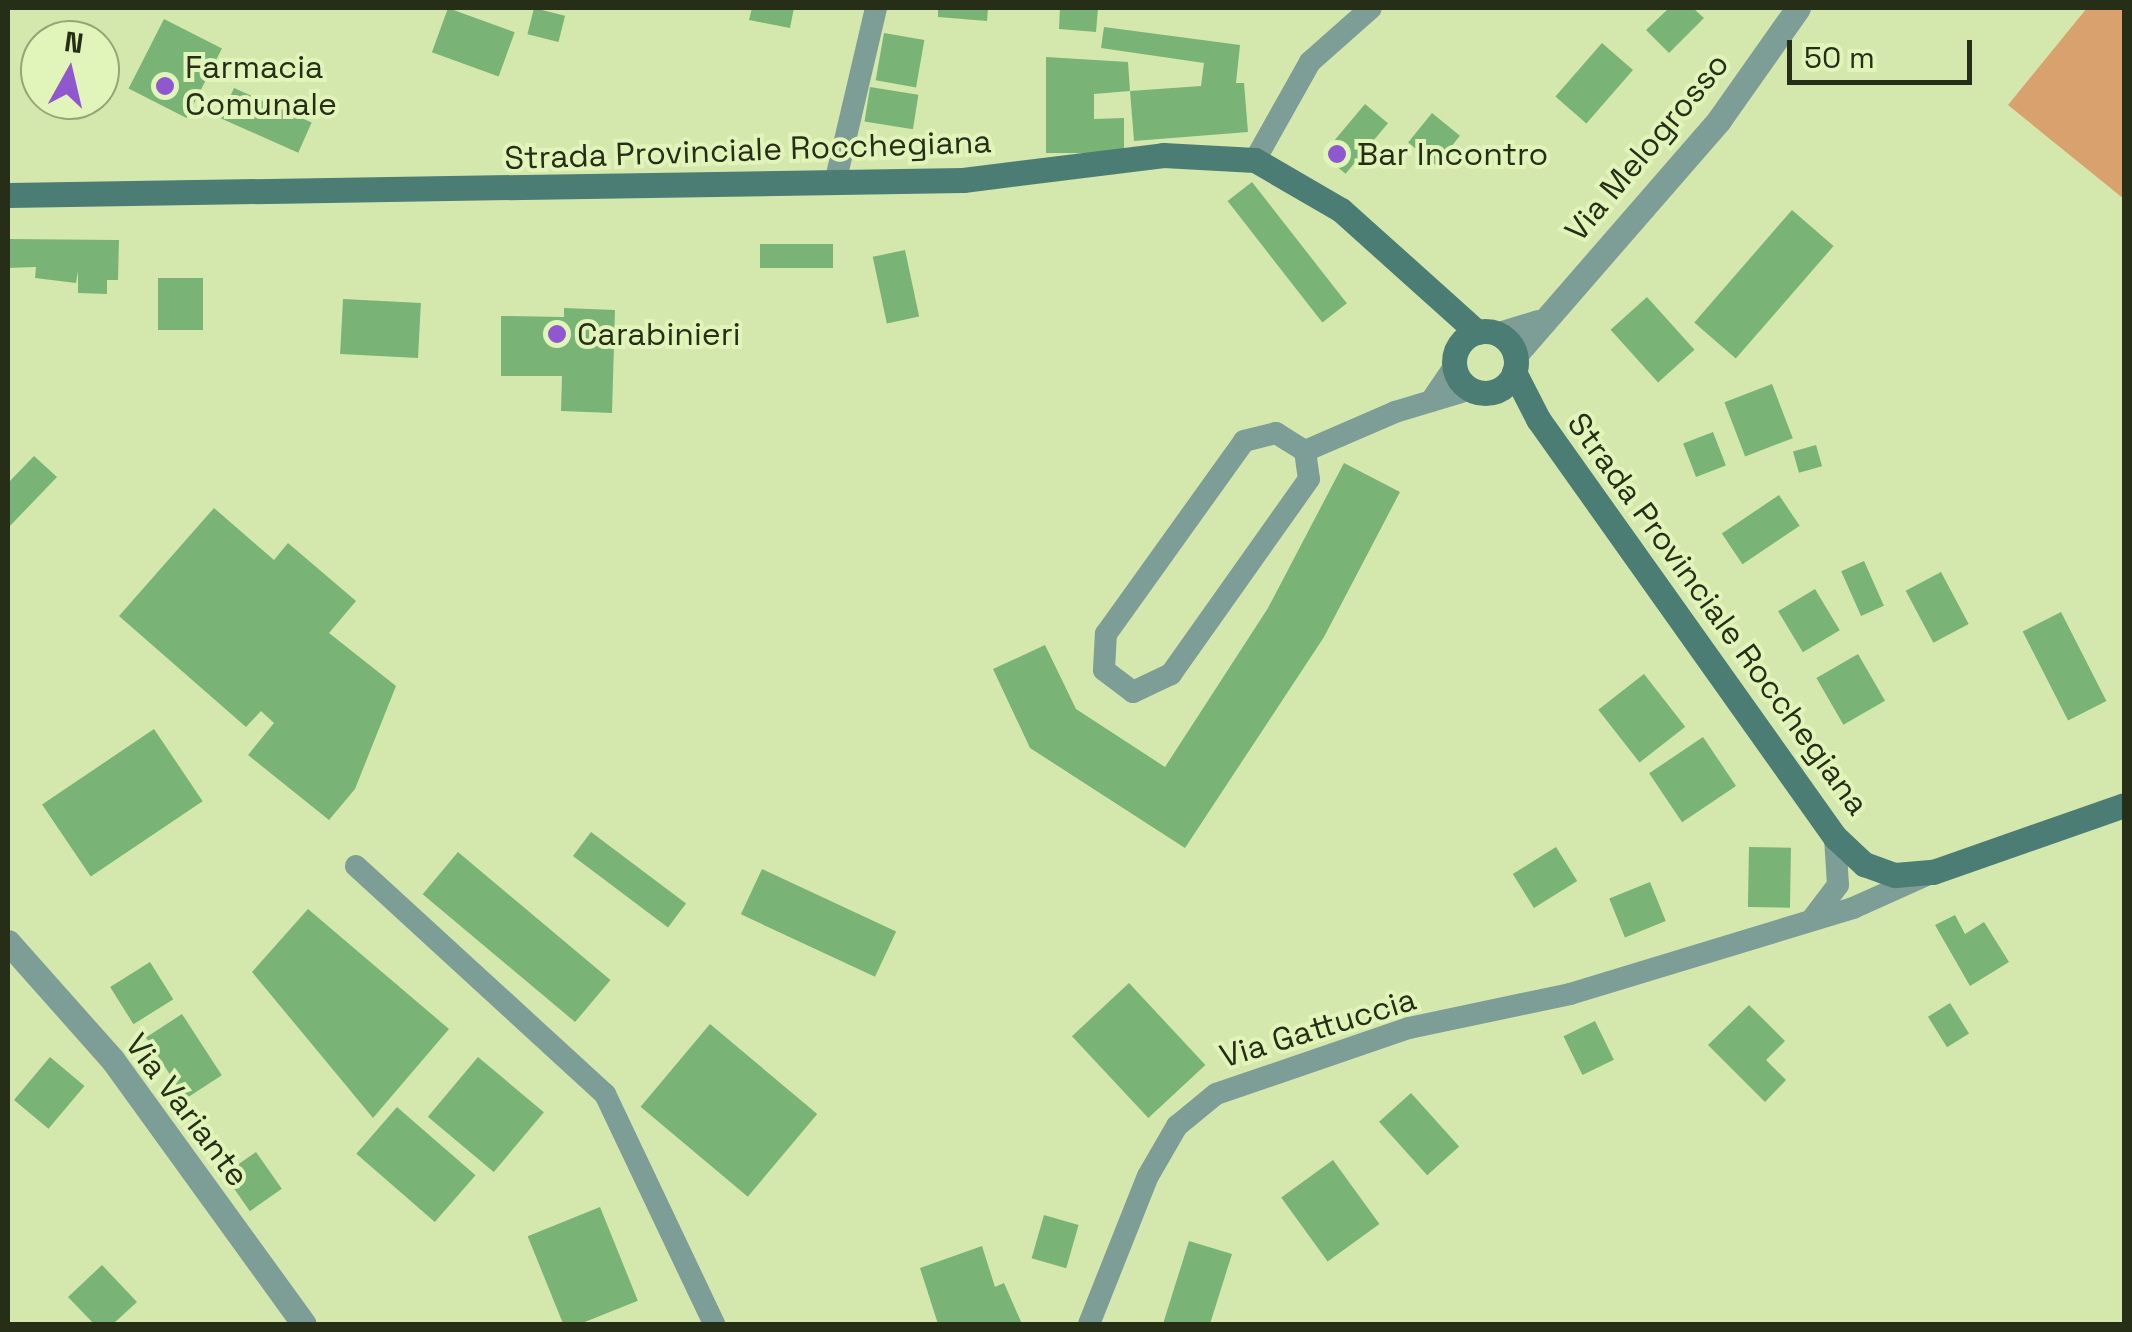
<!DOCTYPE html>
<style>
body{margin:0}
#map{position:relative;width:2132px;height:1332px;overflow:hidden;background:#d4e8ad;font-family:"Space Grotesk",sans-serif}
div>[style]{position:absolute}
.green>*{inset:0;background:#d9a16e}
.building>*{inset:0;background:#79b476;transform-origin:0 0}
.minor>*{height:22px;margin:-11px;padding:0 11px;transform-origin:11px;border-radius:11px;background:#7d9d97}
.tertiary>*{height:25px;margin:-12.5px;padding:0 12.5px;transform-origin:12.5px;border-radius:12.5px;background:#7d9d97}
.secondary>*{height:25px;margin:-12.5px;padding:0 12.5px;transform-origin:12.5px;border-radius:12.5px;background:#4c7d75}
.secondary>.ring{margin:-12.5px;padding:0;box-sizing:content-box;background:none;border:25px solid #4c7d75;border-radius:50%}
.dots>*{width:28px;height:28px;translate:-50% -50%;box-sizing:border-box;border:5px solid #e1f5ba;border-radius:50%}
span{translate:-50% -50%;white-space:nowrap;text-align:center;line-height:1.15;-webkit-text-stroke:8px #e1f5ba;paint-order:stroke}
.poi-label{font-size:32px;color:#262e17}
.left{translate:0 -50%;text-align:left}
.street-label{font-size:32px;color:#262e17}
.frame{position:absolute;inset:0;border:10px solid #262e17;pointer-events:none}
.north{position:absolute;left:20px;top:20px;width:100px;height:100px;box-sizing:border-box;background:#e1f5ba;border:2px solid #96a579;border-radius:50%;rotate:8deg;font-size:28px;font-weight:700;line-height:40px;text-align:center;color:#262e17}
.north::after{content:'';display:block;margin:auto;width:35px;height:45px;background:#9058cf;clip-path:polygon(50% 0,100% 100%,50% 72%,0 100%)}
.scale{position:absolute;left:1787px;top:40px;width:185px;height:45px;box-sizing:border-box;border:5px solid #262e17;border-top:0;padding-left:12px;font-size:30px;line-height:35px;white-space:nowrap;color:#262e17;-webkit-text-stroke:8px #e1f5ba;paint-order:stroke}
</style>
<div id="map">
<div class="green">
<i style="clip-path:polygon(2087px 8px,2124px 8px,2124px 199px,2008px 105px)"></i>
</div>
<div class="building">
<i style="left:448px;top:8px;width:71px;height:47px;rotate:20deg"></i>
<i style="left:534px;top:8px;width:32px;height:27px;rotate:14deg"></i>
<i style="clip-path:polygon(752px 8px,794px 8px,790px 28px,749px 20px)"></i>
<i style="clip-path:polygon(938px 8px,988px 8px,987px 21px,938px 17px)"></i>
<i style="clip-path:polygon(1060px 8px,1098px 8px,1096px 32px,1059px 29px)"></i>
<i style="clip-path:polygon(1669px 8px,1693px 8px,1704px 18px,1669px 53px,1646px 30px)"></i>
<i style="left:164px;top:19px;width:65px;height:78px;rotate:27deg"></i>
<i style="clip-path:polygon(1104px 27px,1240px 45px,1236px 83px,1244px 83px,1248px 132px,1134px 141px,1130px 91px,1201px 86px,1204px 63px,1101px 48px)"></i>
<i style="left:884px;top:33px;width:41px;height:48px;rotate:10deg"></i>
<i style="left:1602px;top:43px;width:41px;height:71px;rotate:41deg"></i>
<i style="clip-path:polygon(1046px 57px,1128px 62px,1130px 91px,1094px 94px,1094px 119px,1124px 118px,1124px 153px,1046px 153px)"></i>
<i style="left:870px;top:87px;width:49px;height:35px;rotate:9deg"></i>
<i style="left:234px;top:88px;width:85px;height:33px;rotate:24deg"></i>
<i style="left:1365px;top:104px;width:30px;height:66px;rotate:40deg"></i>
<i style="left:1432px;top:113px;width:36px;height:38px;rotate:39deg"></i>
<i style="left:1252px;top:182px;width:154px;height:31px;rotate:52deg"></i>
<i style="left:1792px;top:210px;width:55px;height:149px;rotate:41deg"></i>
<i style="clip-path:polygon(8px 239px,119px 240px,118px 280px,107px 280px,107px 294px,78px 293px,78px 271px,76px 283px,35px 278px,36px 267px,8px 268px)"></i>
<i style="left:760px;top:244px;width:73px;height:24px"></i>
<i style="left:905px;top:250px;width:68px;height:33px;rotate:78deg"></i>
<i style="left:158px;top:278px;width:45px;height:52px"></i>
<i style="left:1647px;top:297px;width:71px;height:49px;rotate:48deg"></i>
<i style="left:343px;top:299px;width:78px;height:55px;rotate:3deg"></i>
<i style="clip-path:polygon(564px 308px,615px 310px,612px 413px,561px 411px,562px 376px,501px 376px,501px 316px,564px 317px)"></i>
<i style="left:1772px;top:384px;width:58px;height:51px;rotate:69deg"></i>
<i style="left:1713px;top:432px;width:36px;height:32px;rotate:69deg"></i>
<i style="left:1816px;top:445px;width:22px;height:24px;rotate:74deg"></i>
<i style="clip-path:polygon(34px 456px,57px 477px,8px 528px,8px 483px)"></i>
<i style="clip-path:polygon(1344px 463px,1400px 492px,1324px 637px,1185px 848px,1030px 748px,993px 669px,1045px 645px,1076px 709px,1165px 767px,1268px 608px)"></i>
<i style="left:1779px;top:495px;width:37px;height:69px;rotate:56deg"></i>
<i style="clip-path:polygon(214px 508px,274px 560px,288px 543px,356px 601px,329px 633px,396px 686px,355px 789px,329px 820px,248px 755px,274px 723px,261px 711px,246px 727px,119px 616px)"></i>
<i style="left:1864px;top:561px;width:49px;height:25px;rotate:66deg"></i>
<i style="left:1941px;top:572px;width:59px;height:40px;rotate:62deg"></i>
<i style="left:1815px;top:589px;width:48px;height:43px;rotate:59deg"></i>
<i style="left:2061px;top:612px;width:100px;height:43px;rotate:63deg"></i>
<i style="left:1858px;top:654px;width:54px;height:48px;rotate:60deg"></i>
<i style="left:1644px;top:674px;width:67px;height:58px;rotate:52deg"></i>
<i style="left:154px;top:729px;width:87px;height:135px;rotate:56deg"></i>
<i style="left:1703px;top:737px;width:59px;height:65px;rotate:56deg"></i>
<i style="left:591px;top:832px;width:119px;height:30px;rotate:37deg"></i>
<i style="left:1556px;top:847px;width:40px;height:51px;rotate:58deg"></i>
<i style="left:1749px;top:847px;width:42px;height:60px;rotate:1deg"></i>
<i style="left:458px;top:852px;width:199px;height:55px;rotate:40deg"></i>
<i style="left:762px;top:869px;width:148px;height:50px;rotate:25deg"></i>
<i style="left:1650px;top:882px;width:42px;height:44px;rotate:68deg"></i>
<i style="clip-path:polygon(308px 909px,449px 1029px,373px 1118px,252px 972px)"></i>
<i style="clip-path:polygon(1955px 915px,1965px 934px,1984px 922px,2009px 962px,1970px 986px,1935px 925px)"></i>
<i style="left:150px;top:962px;width:44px;height:47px;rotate:58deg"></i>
<i style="left:1129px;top:983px;width:112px;height:78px;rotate:47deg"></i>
<i style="left:1950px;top:1003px;width:36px;height:26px;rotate:58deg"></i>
<i style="clip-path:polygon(1749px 1005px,1785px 1041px,1766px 1060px,1786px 1080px,1765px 1102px,1708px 1045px)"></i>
<i style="left:182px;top:1014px;width:73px;height:43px;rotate:57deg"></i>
<i style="left:1595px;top:1021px;width:43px;height:35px;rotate:64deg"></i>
<i style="left:710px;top:1024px;width:140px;height:108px;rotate:40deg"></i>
<i style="left:50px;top:1057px;width:45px;height:56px;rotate:40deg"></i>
<i style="left:478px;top:1057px;width:86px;height:78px;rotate:40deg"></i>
<i style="left:1411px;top:1093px;width:72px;height:43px;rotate:48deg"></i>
<i style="left:397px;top:1107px;width:104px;height:62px;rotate:41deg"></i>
<i style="left:256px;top:1152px;width:45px;height:39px;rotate:55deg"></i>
<i style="left:1333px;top:1160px;width:79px;height:64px;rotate:54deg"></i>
<i style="left:600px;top:1207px;width:101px;height:78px;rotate:68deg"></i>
<i style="left:1044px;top:1215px;width:36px;height:45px;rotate:16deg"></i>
<i style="clip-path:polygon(1189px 1241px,1232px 1254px,1210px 1324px,1163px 1324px)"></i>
<i style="clip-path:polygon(982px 1246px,995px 1287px,1004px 1283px,1022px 1324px,938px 1324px,920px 1268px)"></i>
<i style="clip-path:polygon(102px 1265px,137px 1302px,113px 1324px,94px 1324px,68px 1297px)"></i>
</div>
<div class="minor">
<i style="left:1255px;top:160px;width:112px;rotate:-60.7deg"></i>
<i style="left:1310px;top:62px;width:81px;rotate:-41.5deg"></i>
<i style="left:835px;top:183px;width:180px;rotate:-76.8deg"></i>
<i style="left:1431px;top:401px;width:41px;rotate:-55.9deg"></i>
<i style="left:1276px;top:433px;width:34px;rotate:32deg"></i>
<i style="left:1305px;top:451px;width:28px;rotate:82deg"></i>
<i style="left:1309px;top:479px;width:239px;rotate:125.3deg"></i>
<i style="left:1171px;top:674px;width:42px;rotate:154.7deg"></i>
<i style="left:1133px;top:692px;width:36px;rotate:-143deg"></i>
<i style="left:1104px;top:670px;width:36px;rotate:-87deg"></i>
<i style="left:1106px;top:634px;width:237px;rotate:-54.4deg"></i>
<i style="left:1244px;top:441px;width:33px;rotate:-14deg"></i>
<i style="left:1305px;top:451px;width:98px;rotate:-23.4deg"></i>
<i style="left:1395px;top:412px;width:79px;rotate:-16.8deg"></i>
<i style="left:356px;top:866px;width:338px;rotate:42.5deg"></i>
<i style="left:605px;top:1094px;width:255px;rotate:64.6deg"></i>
<i style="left:1813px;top:918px;width:41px;rotate:-52.9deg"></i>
<i style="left:1838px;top:885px;width:48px;rotate:-93.6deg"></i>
<i style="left:1089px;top:1324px;width:159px;rotate:-68.3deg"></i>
<i style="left:1148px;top:1176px;width:58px;rotate:-59.9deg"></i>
<i style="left:1177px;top:1126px;width:50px;rotate:-39.4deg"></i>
<i style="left:1216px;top:1094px;width:204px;rotate:-18.9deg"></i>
<i style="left:1409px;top:1028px;width:165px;rotate:-11.9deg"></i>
<i style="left:1570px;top:994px;width:296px;rotate:-16.9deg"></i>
<i style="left:1853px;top:908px;width:88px;rotate:-24.2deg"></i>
</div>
<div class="tertiary">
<i style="left:1499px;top:334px;width:41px;rotate:-17.1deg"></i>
<i style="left:1515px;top:355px;width:311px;rotate:-49deg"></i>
<i style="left:1719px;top:120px;width:137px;rotate:-54.8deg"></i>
<i style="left:8px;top:942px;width:157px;rotate:48.4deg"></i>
<i style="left:112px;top:1059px;width:327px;rotate:54.1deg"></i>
</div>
<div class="secondary">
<i style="left:8px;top:195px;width:955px;rotate:-0.9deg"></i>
<i style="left:963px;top:180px;width:202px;rotate:-7.1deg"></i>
<i style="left:1163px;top:155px;width:92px;rotate:3.1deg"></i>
<i style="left:1255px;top:160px;width:99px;rotate:30.2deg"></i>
<i style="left:1341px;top:210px;width:183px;rotate:41.9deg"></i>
<i class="ring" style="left:1454px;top:331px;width:37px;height:37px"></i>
<i style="left:1514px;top:372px;width:53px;rotate:62.9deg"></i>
<i style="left:1538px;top:419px;width:513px;rotate:54.61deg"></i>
<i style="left:1835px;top:837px;width:40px;rotate:43deg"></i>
<i style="left:1864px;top:864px;width:33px;rotate:20deg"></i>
<i style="left:1895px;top:875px;width:38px;rotate:-5deg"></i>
<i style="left:1933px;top:872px;width:202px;rotate:-19.3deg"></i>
</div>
<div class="dots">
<i style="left:165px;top:86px;background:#9058cf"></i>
<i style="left:1337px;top:154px;background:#9058cf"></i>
<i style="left:557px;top:334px;background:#9058cf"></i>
</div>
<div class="poi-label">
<span class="left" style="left:185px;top:86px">Farmacia<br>Comunale</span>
<span class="left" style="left:1357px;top:154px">Bar Incontro</span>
<span class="left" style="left:577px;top:334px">Carabinieri</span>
</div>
<div class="street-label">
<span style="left:1647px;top:147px;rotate:-50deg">Via Melogrosso</span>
<span style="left:748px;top:150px;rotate:-2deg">Strada Provinciale Rocchegiana</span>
<span style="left:1718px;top:614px;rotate:54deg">Strada Provinciale Rocchegiana</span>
<span style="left:1318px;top:1028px;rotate:-17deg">Via Gattuccia</span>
<span style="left:187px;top:1110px;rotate:53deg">Via Variante</span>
</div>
<div class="frame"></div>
<div class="north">N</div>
<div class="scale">50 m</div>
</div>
